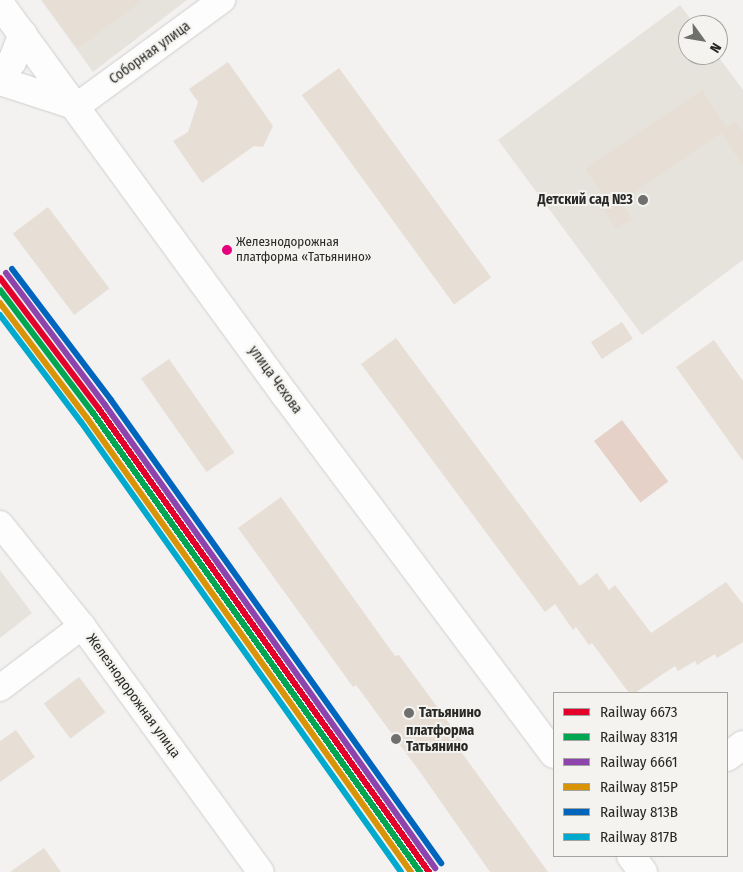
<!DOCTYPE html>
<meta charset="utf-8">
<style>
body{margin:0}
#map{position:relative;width:743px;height:872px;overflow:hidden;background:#f3f2f0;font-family:"Fira Sans Condensed",sans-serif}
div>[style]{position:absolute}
.built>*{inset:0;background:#e6e3dd}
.green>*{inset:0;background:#e5d1c7;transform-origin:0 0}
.building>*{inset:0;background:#e7ded5;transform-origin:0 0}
.roads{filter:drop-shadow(0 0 1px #d0cfce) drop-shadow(0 0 1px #d0cfce)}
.street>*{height:26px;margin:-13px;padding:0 13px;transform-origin:13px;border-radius:13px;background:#fdfdfd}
.secondary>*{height:28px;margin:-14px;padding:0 14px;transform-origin:14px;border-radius:14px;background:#fdfdfd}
.rail-1>*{height:6px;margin:-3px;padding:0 3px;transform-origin:3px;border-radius:3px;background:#e4002b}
.rail-2>*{height:6px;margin:-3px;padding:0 3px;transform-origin:3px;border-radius:3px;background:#00a651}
.rail-3>*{height:6px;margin:-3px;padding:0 3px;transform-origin:3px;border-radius:3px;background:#8e44ad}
.rail-4>*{height:6px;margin:-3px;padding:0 3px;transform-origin:3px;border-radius:3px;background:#d89306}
.rail-5>*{height:6px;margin:-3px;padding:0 3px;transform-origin:3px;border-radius:3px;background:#0065bd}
.rail-6>*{height:6px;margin:-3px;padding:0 3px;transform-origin:3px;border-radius:3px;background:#00a9ce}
.dots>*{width:14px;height:14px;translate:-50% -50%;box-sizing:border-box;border:2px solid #f4f3ef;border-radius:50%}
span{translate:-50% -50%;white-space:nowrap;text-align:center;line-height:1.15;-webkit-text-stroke:4px #f4f3ef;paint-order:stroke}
.bus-label{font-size:13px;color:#282826}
.left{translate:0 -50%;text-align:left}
.street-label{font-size:14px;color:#282826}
.poi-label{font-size:14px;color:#282826;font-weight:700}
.right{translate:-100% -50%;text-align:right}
.legend{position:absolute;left:553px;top:692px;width:175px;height:165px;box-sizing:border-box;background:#f4f3ef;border:1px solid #a2a29f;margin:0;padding:6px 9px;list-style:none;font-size:15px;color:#282826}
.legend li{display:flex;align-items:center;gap:10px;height:25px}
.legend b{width:25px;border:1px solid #a2a29f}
.north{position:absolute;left:678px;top:15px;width:50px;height:50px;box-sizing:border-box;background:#f4f3ef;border:1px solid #a2a29f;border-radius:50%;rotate:122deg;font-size:14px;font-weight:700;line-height:20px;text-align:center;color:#282826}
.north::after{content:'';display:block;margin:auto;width:18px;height:22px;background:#6f6f6d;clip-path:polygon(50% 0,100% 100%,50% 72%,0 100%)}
</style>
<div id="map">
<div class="built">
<i style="clip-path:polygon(41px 0,187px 0,93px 72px)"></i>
<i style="clip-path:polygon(680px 5px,695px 25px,688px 25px,688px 55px,717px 55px,743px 90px,743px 260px,642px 335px,498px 140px)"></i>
<i style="clip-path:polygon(0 570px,32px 613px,0 638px)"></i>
</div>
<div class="green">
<i style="left:622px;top:420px;width:77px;height:35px;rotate:53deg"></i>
</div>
<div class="building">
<i style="clip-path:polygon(42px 0,143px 0,78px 48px)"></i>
<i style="clip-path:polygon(228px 62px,273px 126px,263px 147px,254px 146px,202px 183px,173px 141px,188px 132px,198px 102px,189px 89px)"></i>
<i style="left:339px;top:68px;width:259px;height:46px;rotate:54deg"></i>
<i style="clip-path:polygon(702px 90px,727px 127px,736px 121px,743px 131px,743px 166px,721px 133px,620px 202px,632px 219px,616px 229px,604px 211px,611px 207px,585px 169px)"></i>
<i style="left:48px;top:207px;width:102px;height:44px;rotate:53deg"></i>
<i style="left:622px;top:322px;width:20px;height:37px;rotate:57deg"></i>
<i style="clip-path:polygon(396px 338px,580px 586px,597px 573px,609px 590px,615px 585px,651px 633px,726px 582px,743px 604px,743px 642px,717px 658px,715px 654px,697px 665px,695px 661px,678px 671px,675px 666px,635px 693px,629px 693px,592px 643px,589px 645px,576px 627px,573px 630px,555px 604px,545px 612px,361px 364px)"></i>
<i style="clip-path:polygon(714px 340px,743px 381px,743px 461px,676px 367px)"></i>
<i style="left:169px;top:359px;width:114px;height:34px;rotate:55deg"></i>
<i style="clip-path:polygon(281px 497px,395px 656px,399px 655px,463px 742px,457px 746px,548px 872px,490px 872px,420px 772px,356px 685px,353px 687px,238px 528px)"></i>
<i style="left:79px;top:677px;width:44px;height:44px;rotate:53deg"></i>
<i style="clip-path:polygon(16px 730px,35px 757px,0 782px,0 741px)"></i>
<i style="clip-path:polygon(44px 848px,61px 872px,10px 872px)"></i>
</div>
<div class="roads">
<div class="street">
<i style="left:77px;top:106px;width:180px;rotate:-36.2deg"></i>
<i style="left:0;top:524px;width:131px;rotate:51.2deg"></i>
<i style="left:82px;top:626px;width:304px;rotate:54deg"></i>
<i style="left:0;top:688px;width:103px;rotate:-37.1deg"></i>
</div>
<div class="secondary">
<i style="left:0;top:4px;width:485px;rotate:53.9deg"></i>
<i style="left:286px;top:396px;width:447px;rotate:53.2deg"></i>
<i style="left:0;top:70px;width:14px;rotate:-34deg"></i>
<i style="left:12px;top:62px;width:30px;rotate:-69deg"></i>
<i style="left:0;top:81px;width:81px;rotate:18deg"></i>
<i style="left:727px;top:757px;width:20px;rotate:-37deg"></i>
<i style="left:631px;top:856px;width:20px;rotate:53deg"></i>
</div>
</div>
<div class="rail-1">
<i style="left:0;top:278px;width:164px;rotate:52.9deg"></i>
<i style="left:99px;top:409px;width:569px;rotate:54.52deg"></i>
</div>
<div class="rail-2">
<i style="left:0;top:290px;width:154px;rotate:52.9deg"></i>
<i style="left:93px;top:413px;width:564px;rotate:54.53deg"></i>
</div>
<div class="rail-3">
<i style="left:6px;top:273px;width:165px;rotate:53.1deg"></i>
<i style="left:105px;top:405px;width:569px;rotate:54.52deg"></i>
</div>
<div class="rail-4">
<i style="left:0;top:303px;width:144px;rotate:52.9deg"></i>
<i style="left:87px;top:418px;width:558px;rotate:54.49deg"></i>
</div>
<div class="rail-5">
<i style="left:12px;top:269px;width:164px;rotate:52.9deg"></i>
<i style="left:111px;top:400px;width:569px;rotate:54.52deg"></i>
</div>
<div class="rail-6">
<i style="left:0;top:315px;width:134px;rotate:52.9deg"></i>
<i style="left:81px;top:422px;width:552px;rotate:54.58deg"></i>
</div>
<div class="dots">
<i style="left:643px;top:200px;background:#6f6f6d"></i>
<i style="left:227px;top:250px;background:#e5007d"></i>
<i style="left:409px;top:713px;background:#6f6f6d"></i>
<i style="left:396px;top:739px;background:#6f6f6d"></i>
</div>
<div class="bus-label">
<span class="left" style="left:236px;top:250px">Железнодорожная<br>платформа «Татьянино»</span>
</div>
<div class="street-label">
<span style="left:150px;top:53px;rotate:-36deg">Соборная улица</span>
<span style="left:275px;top:380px;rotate:54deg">улица Чехова</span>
<span style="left:133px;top:696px;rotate:54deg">Железнодорожная улица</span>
</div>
<div class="poi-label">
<span class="right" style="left:633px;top:200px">Детский сад №3</span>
<span class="left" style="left:419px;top:713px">Татьянино</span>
<span class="left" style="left:406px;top:739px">платформа<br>Татьянино</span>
</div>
<ul class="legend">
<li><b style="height:6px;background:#e4002b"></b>Railway 6673</li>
<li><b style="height:6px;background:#00a651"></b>Railway 831Я</li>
<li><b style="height:6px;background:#8e44ad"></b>Railway 6661</li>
<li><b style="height:6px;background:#d89306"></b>Railway 815Р</li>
<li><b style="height:6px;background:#0065bd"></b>Railway 813В</li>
<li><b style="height:6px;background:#00a9ce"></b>Railway 817В</li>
</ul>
<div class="north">N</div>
</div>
